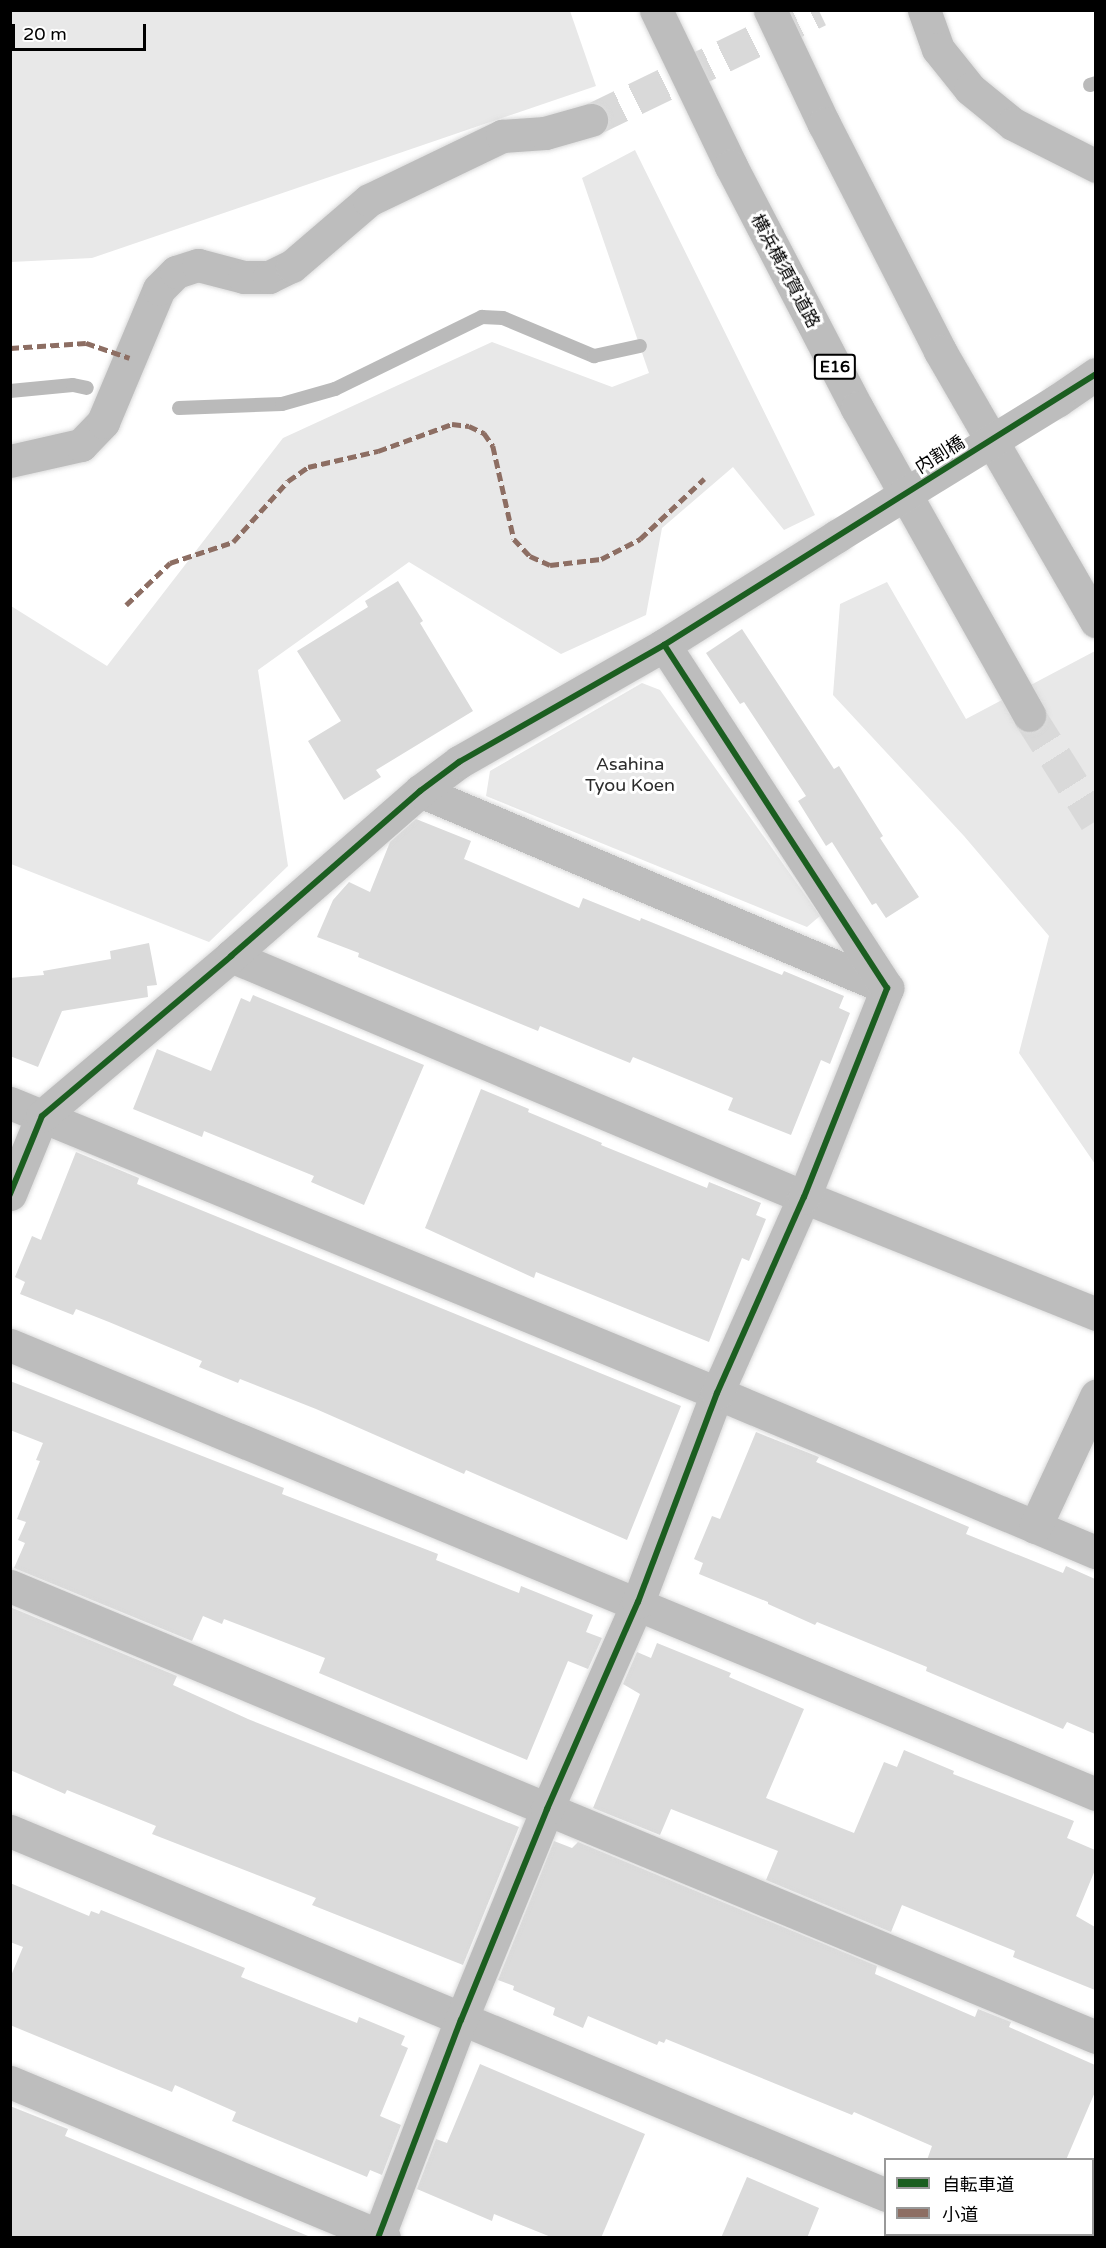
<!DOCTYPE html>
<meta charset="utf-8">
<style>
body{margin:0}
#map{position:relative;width:1106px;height:2248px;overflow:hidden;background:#fff;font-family:"Varela Round","Noto Sans JP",sans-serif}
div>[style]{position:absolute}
.green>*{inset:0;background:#e8e8e8}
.stream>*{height:14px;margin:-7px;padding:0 7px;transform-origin:7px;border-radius:7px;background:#bababa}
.building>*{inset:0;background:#dbdbdb}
.minor-tunnel>*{height:33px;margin-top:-16.5px;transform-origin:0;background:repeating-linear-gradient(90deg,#d9d9d9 0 33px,transparent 0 49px)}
.highway-tunnel>*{height:33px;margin-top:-16.5px;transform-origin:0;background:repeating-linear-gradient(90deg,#d9d9d9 0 33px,transparent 0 49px)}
.roads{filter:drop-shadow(0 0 2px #dbdbdb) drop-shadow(0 0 2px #dbdbdb)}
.minor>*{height:33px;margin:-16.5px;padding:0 16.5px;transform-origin:16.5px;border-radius:16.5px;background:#bdbdbd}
.highway>*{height:33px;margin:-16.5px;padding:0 16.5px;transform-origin:16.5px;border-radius:16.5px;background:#bdbdbd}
.minor-bridge>*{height:33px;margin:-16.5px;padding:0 16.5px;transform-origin:16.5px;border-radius:16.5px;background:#bdbdbd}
.quiet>*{height:4.5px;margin-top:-2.25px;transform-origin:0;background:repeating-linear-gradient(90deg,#8d6e63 0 9px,transparent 0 13.5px)}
.cycleway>*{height:6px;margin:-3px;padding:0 3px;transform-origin:3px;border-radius:3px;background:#1b5e20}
span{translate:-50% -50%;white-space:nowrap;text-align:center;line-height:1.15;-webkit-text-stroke:6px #fff;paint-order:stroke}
.shield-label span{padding:2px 4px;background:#fff;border:2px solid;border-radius:4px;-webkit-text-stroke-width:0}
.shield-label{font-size:16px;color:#000;font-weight:700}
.street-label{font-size:18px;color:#000}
.park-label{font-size:18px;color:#2c2c2c}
.frame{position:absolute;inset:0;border:12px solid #000;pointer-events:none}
.legend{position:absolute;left:884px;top:2158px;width:210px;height:78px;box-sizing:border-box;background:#fff;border:2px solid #999;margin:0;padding:8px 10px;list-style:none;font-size:18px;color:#000}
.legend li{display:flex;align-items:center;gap:12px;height:30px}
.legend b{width:30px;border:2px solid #999}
.scale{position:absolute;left:12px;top:24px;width:134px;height:27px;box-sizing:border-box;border:3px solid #000;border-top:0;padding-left:8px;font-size:18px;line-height:21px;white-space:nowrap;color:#000;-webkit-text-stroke:4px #fff;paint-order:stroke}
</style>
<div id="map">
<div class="green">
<i style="clip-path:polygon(11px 10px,570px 11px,596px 86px,92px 258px,11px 262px)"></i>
<i style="clip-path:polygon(635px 150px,815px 515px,784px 530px,733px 467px,662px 528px,646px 615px,561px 654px,409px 562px,258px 670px,288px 866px,209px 942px,11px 864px,11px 606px,107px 666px,283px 438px,492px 342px,612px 387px,649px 373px,582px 178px)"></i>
<i style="clip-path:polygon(887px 582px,966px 719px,1095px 651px,1095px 1164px,1019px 1053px,1049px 936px,964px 836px,833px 695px,840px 604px)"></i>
<i style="clip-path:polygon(642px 683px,660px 690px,820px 916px,807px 927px,486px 796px,490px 771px)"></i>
</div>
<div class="stream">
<i style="left:1090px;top:85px;width:6px;rotate:-18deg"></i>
<i style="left:10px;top:391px;width:63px;rotate:-5.4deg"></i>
<i style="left:73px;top:385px;width:14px;rotate:12deg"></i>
<i style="left:179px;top:408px;width:103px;rotate:-2.2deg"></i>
<i style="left:282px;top:404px;width:55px;rotate:-15.8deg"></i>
<i style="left:335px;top:389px;width:164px;rotate:-26.1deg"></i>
<i style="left:482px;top:317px;width:21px;rotate:3deg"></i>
<i style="left:503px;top:318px;width:99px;rotate:22.7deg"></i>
<i style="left:594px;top:356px;width:47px;rotate:-12.3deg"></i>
</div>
<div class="building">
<i style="clip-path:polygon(398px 581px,423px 621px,420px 623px,473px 711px,376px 770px,381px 777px,344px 800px,308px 741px,341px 721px,297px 651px,368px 607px,365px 601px)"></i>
<i style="clip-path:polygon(742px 629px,834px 769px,839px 766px,883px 836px,880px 838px,919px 897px,886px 918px,876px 903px,872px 905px,832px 842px,826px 846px,798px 801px,806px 796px,744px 702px,740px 704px,706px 653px)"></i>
<i style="clip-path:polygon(416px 819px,471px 841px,464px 859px,579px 908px,583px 898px,640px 921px,641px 918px,782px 975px,784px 971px,844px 996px,839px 1008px,850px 1013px,830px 1064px,821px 1060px,791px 1135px,728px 1110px,733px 1098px,633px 1057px,630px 1063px,540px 1026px,538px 1031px,358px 957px,359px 953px,317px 937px,333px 900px,349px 882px,370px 892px,390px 842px)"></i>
<i style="clip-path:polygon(149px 943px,157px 985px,147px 986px,148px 997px,62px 1011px,38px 1067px,10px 1056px,10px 978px,44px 975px,43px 971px,111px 959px,110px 951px)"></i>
<i style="clip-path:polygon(253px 995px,424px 1065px,364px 1205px,311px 1182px,314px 1176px,204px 1131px,202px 1137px,133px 1109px,157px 1049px,211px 1071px,241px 998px,250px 1002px)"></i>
<i style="clip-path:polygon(481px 1089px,529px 1109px,528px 1112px,602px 1143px,601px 1145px,707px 1188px,709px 1182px,761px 1203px,756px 1215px,766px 1219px,749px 1261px,742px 1258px,709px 1342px,536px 1272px,534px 1278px,425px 1228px)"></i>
<i style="clip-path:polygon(76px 1152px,139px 1178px,137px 1184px,681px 1406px,627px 1540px,466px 1470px,464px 1474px,316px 1409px,240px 1379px,238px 1383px,199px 1367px,202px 1361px,109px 1322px,76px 1309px,73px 1315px,20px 1294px,25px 1282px,15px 1277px,32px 1236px,41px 1240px)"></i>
<i style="clip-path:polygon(10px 1381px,284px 1488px,282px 1494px,438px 1554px,436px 1560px,519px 1593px,521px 1586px,593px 1615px,586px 1632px,602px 1638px,588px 1669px,568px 1661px,527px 1760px,319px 1673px,325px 1658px,224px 1619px,222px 1624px,203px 1616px,192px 1641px,14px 1568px,25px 1543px,18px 1540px,26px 1522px,17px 1519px,40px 1461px,36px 1460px,43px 1443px,10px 1430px)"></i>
<i style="clip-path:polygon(756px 1432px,819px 1457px,816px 1462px,969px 1527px,966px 1534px,1063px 1573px,1066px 1566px,1095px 1579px,1095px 1734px,1067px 1722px,1063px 1729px,926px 1671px,927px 1667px,817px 1622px,815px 1625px,768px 1604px,768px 1602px,699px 1574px,703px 1563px,694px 1559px,712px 1516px,720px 1519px)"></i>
<i style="clip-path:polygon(10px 1607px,177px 1676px,173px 1685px,248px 1719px,519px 1827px,463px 1965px,312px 1905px,316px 1898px,152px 1834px,156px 1826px,67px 1790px,65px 1794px,10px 1770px)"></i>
<i style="clip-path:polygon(657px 1643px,731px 1673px,729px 1677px,804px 1709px,766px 1798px,854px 1833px,884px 1762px,897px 1767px,904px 1750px,954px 1771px,953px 1774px,1074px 1821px,1067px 1838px,1095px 1850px,1095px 1870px,1076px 1916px,1095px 1927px,1095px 1990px,1013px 1957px,1015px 1951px,902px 1905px,891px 1932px,766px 1880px,778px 1851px,671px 1809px,660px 1835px,593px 1808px,640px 1694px,623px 1684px,637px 1652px,651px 1658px)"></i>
<i style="clip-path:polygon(554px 1841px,572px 1848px,578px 1842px,877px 1966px,875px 1974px,975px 2017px,978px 2009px,1011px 2022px,1009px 2027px,1095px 2065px,1095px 2092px,1066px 2160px,927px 2160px,932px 2146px,854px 2112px,852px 2115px,666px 2039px,664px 2043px,659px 2041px,657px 2045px,588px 2016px,583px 2028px,553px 2015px,555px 2008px,513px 1990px,514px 1986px,498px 1980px)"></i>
<i style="clip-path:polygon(10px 1883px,89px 1916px,91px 1911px,99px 1914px,101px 1910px,245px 1968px,241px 1977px,357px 2023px,359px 2017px,405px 2036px,401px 2045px,408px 2048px,380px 2116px,401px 2125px,382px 2175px,370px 2170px,367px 2177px,232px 2121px,236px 2112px,175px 2085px,172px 2092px,10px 2025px,10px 1978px,23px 1947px,10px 1942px)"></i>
<i style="clip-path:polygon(480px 2064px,645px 2134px,601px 2238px,551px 2237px,494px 2214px,492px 2221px,417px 2189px,436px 2139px,447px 2143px)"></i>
<i style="clip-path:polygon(10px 2106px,68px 2129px,65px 2136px,313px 2238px,10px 2238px)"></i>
<i style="clip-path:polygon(747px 2177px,819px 2208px,807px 2238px,721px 2238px)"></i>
</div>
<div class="minor-tunnel">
<i style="left:591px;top:120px;width:253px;rotate:-25.8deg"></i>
</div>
<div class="highway-tunnel">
<i style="left:1029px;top:715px;width:125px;rotate:57.7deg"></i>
</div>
<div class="roads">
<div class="minor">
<i style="left:924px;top:10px;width:41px;rotate:70.3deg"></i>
<i style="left:938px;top:49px;width:51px;rotate:51.3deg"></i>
<i style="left:970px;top:89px;width:55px;rotate:39.1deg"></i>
<i style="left:1013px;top:124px;width:93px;rotate:26.8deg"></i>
<i style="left:1058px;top:400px;width:46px;rotate:-34.4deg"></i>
<i style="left:10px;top:461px;width:73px;rotate:-12.7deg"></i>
<i style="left:81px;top:445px;width:32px;rotate:-46deg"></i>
<i style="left:103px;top:422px;width:144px;rotate:-67.2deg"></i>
<i style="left:159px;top:289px;width:24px;rotate:-45deg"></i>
<i style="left:176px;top:272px;width:23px;rotate:-18deg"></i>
<i style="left:198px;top:265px;width:48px;rotate:14.6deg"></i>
<i style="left:244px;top:277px;width:25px"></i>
<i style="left:269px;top:277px;width:25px;rotate:-26deg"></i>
<i style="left:292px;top:266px;width:101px;rotate:-40.6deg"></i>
<i style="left:369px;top:200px;width:148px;rotate:-25.7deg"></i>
<i style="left:502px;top:136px;width:43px;rotate:-4deg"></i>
<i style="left:545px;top:133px;width:48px;rotate:-15.8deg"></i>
<i style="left:420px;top:791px;width:507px;rotate:22.87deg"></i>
<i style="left:231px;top:956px;width:622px;rotate:22.81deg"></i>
<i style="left:804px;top:1197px;width:315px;rotate:21.8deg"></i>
<i style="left:10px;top:1103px;width:764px;rotate:22.3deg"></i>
<i style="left:717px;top:1393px;width:411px;rotate:22.8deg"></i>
<i style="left:10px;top:1194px;width:84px;rotate:-67.7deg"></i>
<i style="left:42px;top:1116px;width:248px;rotate:-40.2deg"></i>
<i style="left:231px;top:956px;width:251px;rotate:-41.1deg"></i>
<i style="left:420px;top:791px;width:49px;rotate:-36.6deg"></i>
<i style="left:459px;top:762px;width:236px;rotate:-29.7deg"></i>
<i style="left:664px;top:645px;width:204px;rotate:-32.2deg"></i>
<i style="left:10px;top:1345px;width:1175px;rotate:22.46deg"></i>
<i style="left:1035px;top:1527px;width:145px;rotate:-65deg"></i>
<i style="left:10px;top:1586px;width:1176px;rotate:22.55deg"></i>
<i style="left:10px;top:1831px;width:949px;rotate:22.56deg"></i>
<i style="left:10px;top:2082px;width:405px;rotate:22.6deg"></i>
<i style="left:983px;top:2234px;width:8px;rotate:30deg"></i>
<i style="left:378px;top:2238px;width:233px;rotate:-69.2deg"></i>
<i style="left:461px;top:2020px;width:228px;rotate:-67.8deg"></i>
<i style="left:547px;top:1809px;width:226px;rotate:-66.3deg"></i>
<i style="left:638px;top:1602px;width:223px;rotate:-69.3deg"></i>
<i style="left:717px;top:1393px;width:214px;rotate:-66.1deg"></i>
<i style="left:804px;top:1197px;width:225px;rotate:-68.3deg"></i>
<i style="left:887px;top:988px;width:409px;rotate:-123deg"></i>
</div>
<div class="highway">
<i style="left:656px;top:10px;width:173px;rotate:64.3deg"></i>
<i style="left:731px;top:166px;width:273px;rotate:62.5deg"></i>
<i style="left:857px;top:408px;width:352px;rotate:60.7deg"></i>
<i style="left:770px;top:10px;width:126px;rotate:64.7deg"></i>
<i style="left:824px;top:124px;width:255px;rotate:62.9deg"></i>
<i style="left:940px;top:351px;width:312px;rotate:60deg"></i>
</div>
</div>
<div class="minor-bridge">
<i style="left:837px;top:536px;width:259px;rotate:-31.6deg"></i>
</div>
<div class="quiet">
<i style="left:10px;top:348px;width:76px;rotate:-3.8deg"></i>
<i style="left:86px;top:343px;width:46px;rotate:18.8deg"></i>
<i style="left:126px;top:605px;width:61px;rotate:-43.7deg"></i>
<i style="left:170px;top:563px;width:66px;rotate:-18.4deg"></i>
<i style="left:233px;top:542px;width:82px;rotate:-48deg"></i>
<i style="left:288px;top:481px;width:24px;rotate:-35deg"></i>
<i style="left:308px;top:467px;width:72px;rotate:-12.9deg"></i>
<i style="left:378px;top:451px;width:79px;rotate:-20deg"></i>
<i style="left:452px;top:424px;width:17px;rotate:7deg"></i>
<i style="left:469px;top:426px;width:17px;rotate:25deg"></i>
<i style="left:484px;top:433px;width:16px;rotate:55deg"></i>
<i style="left:493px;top:446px;width:95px;rotate:77.3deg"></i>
<i style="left:514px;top:539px;width:23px;rotate:47deg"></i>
<i style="left:530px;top:556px;width:22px;rotate:24deg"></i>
<i style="left:550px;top:565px;width:51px;rotate:-6.7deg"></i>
<i style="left:601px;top:559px;width:44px;rotate:-27.1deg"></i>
<i style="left:640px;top:539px;width:88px;rotate:-43.2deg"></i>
</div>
<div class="cycleway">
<i style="left:10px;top:1194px;width:84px;rotate:-67.7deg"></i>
<i style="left:42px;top:1116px;width:248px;rotate:-40.2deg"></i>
<i style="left:231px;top:956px;width:251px;rotate:-41.1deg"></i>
<i style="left:420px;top:791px;width:49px;rotate:-36.6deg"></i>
<i style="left:459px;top:762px;width:236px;rotate:-29.7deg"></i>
<i style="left:664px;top:645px;width:510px;rotate:-32.1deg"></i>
<i style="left:378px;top:2238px;width:233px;rotate:-69.2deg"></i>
<i style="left:461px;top:2020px;width:228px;rotate:-67.8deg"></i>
<i style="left:547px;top:1809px;width:226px;rotate:-66.3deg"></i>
<i style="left:638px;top:1602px;width:223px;rotate:-69.3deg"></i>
<i style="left:717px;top:1393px;width:214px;rotate:-66.1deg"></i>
<i style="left:804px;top:1197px;width:225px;rotate:-68.3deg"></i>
<i style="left:887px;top:988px;width:409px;rotate:-123deg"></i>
</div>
<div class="shield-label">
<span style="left:835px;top:367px">E16</span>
</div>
<div class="street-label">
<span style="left:785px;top:271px;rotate:62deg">横浜横須賀道路</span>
<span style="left:940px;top:455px;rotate:-32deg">内割橋</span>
</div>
<div class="park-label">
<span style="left:630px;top:775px">Asahina<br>Tyou Koen</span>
</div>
<div class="frame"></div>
<ul class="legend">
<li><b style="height:8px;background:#1b5e20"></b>自転車道</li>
<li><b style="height:8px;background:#8d6e63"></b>小道</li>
</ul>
<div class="scale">20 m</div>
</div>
